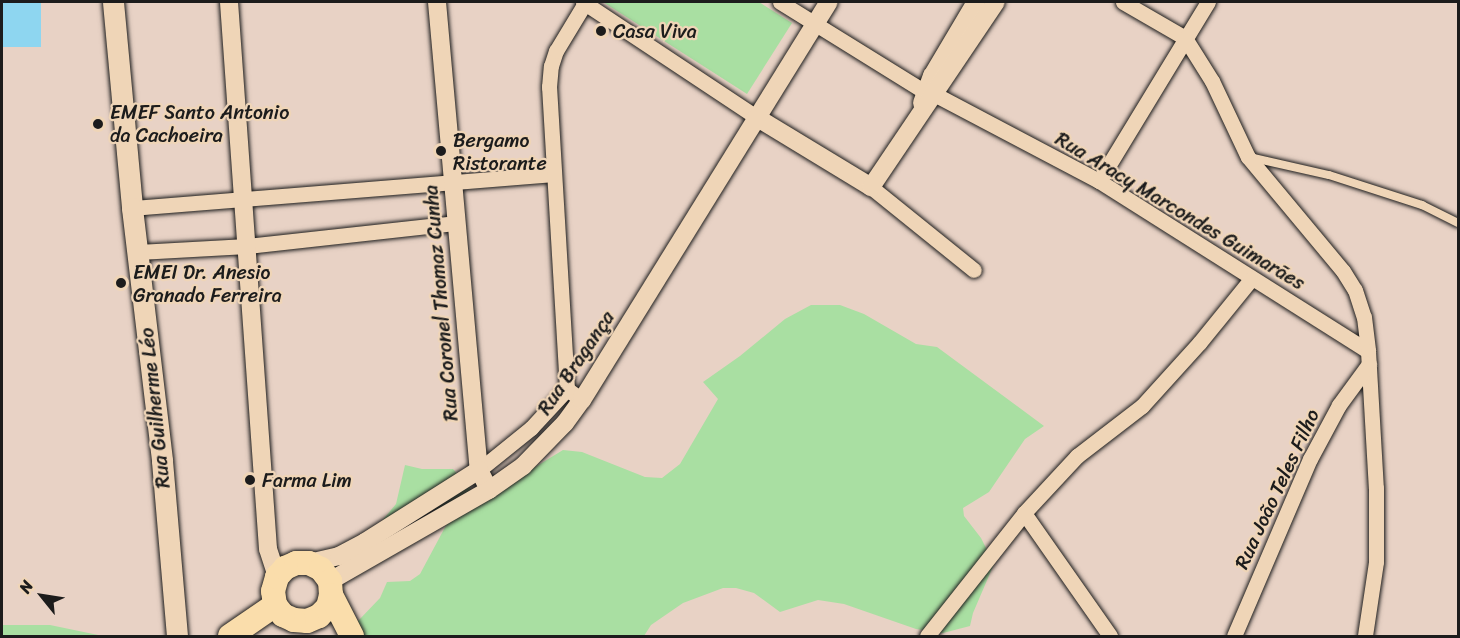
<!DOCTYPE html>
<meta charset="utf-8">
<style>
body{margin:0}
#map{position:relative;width:1460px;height:638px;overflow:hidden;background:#e8d2c5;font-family:Sriracha,sans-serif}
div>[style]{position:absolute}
.green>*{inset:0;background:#a9dfa2}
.water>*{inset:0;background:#8ed6f0;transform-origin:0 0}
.roads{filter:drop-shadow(0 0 2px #1c1c1c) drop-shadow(0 0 2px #1c1c1c)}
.service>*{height:8px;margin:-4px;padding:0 4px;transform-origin:4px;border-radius:4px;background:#efd5b7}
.minor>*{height:15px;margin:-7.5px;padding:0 7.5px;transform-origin:7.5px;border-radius:7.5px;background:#efd5b7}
.tertiary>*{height:18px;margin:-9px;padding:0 9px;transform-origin:9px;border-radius:9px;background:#efd5b7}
.secondary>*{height:21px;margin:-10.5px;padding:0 10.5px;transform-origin:10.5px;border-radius:10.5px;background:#efd5b7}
.primary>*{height:24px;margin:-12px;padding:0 12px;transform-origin:12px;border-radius:12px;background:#faddab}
.dots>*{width:16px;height:16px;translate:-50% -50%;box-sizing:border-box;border:3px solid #efd5b7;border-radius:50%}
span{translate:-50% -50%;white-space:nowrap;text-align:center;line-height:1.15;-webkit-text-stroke:4.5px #efd5b7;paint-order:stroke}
.poi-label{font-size:20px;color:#1c1c1c}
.left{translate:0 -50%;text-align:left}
.street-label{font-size:20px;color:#1c1c1c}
.frame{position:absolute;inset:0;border:3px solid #1c1c1c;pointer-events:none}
.north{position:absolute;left:12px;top:566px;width:60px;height:60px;-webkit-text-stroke:4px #efd5b7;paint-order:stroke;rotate:300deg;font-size:16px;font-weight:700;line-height:24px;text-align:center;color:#1c1c1c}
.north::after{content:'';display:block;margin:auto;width:21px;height:27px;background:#1c1c1c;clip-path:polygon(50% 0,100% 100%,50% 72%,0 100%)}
</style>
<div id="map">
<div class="green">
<i style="clip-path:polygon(603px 2px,759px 2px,792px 23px,747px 94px)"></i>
<i style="clip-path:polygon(811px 305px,840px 305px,864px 314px,916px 344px,937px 347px,1044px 426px,1025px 439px,989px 492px,963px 508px,964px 516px,981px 538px,994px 564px,973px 613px,970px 626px,943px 633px,916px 629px,844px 604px,818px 600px,780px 612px,754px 593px,736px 588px,723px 588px,683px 603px,651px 625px,644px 636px,353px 636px,358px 621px,380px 598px,387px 582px,410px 581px,420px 574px,450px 518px,445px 510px,425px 510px,371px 534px,396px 504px,405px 465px,422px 469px,453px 469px,476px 495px,484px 498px,563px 450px,582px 452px,645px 477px,662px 478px,680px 464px,718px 399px,703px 382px,740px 356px,785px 319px)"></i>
<i style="clip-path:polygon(2px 625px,50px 625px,103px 636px,2px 636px)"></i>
</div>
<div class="water">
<i style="left:2px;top:2px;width:39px;height:45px"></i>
</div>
<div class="roads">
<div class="service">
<i style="left:1249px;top:157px;width:82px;rotate:12.7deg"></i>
<i style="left:1329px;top:175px;width:98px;rotate:17.9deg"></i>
<i style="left:1422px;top:205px;width:40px;rotate:26.6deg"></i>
</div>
<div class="minor">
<i style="left:583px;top:2px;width:208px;rotate:33.6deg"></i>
<i style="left:780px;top:2px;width:171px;rotate:31.8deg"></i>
<i style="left:925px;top:92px;width:11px;rotate:15deg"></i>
<i style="left:936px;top:95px;width:184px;rotate:27.8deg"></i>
<i style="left:1099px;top:181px;width:318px;rotate:32.3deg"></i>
<i style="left:1123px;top:2px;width:72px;rotate:30.1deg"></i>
<i style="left:1185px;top:38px;width:51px;rotate:57.9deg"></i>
<i style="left:1212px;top:81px;width:84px;rotate:64.7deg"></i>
<i style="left:1248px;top:157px;width:148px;rotate:50.2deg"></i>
<i style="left:1343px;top:271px;width:22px;rotate:58deg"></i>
<i style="left:1355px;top:290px;width:28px;rotate:72deg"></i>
<i style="left:1364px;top:317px;width:34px;rotate:83deg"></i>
<i style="left:1368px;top:351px;width:137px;rotate:86.7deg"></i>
<i style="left:1376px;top:488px;width:74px;rotate:90deg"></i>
<i style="left:1376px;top:562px;width:75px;rotate:98.5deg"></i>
<i style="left:1099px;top:181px;width:210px;rotate:-58.7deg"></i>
<i style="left:871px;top:187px;width:132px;rotate:38.9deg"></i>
<i style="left:132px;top:208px;width:422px;rotate:-4.6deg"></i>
<i style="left:138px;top:252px;width:109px;rotate:-3.2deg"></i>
<i style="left:247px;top:246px;width:211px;rotate:-6.3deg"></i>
<i style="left:582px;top:400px;width:19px;rotate:-144deg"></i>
<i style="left:567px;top:389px;width:303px;rotate:-93.4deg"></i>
<i style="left:549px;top:87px;width:21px;rotate:-85deg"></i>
<i style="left:551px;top:66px;width:16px;rotate:-72deg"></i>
<i style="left:556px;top:51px;width:56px;rotate:-58.9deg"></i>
<i style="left:479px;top:470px;width:67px;rotate:-38.9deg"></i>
<i style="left:531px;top:428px;width:53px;rotate:-47.3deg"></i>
<i style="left:1024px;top:513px;width:150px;rotate:55deg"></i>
<i style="left:927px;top:636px;width:157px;rotate:-51.7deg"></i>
<i style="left:1024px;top:513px;width:78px;rotate:-47.1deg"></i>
<i style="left:1077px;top:456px;width:82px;rotate:-37.6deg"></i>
<i style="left:1142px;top:406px;width:86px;rotate:-47.8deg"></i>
<i style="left:1200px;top:342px;width:82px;rotate:-50.9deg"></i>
<i style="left:1234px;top:636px;width:193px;rotate:-66.8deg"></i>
<i style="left:1310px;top:459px;width:61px;rotate:-61.8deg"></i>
<i style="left:1339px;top:405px;width:51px;rotate:-53.8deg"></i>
</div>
<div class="tertiary">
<i style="left:229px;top:2px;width:548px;rotate:85.92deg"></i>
<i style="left:268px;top:549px;width:29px;rotate:72deg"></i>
<i style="left:437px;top:2px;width:470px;rotate:84.9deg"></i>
<i style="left:479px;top:470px;width:22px;rotate:63deg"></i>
<i style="left:922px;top:103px;width:29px;rotate:-70deg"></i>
<i style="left:932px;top:76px;width:86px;rotate:-59.3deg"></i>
<i style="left:756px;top:117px;width:135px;rotate:31.3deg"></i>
<i style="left:871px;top:187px;width:223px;rotate:-56deg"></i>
<i style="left:309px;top:563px;width:31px;rotate:-13deg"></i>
<i style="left:339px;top:556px;width:30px;rotate:-28deg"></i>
<i style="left:365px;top:542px;width:135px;rotate:-32.3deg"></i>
<i style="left:330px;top:581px;width:183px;rotate:-29.8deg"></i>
<i style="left:489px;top:490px;width:42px;rotate:-35.2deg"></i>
<i style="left:523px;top:466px;width:60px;rotate:-45.7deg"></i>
<i style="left:565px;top:423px;width:29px;rotate:-54deg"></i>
<i style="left:582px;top:400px;width:468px;rotate:-58.2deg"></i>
</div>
<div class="secondary">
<i style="left:113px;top:2px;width:207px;rotate:84.7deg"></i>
<i style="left:132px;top:208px;width:255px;rotate:83.2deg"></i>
<i style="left:162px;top:461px;width:176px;rotate:85.1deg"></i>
</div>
<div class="primary">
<i style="left:331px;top:595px;width:12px;rotate:104deg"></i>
<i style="left:328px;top:607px;width:13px;rotate:135deg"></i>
<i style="left:319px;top:616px;width:13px;rotate:157deg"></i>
<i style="left:307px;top:621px;width:13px;rotate:-176deg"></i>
<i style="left:294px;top:620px;width:12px;rotate:-156deg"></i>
<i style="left:283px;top:615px;width:13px;rotate:-129deg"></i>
<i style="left:275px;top:605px;width:14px;rotate:-98deg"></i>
<i style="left:273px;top:591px;width:15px;rotate:-74deg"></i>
<i style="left:277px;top:577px;width:12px;rotate:-48deg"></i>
<i style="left:285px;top:568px;width:12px;rotate:-24deg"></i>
<i style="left:296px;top:563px;width:13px"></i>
<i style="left:309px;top:563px;width:13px;rotate:27deg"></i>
<i style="left:321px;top:569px;width:15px;rotate:53deg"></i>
<i style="left:330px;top:581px;width:14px;rotate:86deg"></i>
<i style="left:331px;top:595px;width:46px;rotate:62.9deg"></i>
<i style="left:230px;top:636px;width:55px;rotate:-34.6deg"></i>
</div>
</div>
<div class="dots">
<i style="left:601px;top:31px;background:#1c1c1c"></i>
<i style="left:98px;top:124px;background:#1c1c1c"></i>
<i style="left:441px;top:151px;background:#1c1c1c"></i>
<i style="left:121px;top:283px;background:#1c1c1c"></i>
<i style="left:250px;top:480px;background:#1c1c1c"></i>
</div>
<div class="poi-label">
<span class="left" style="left:613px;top:31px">Casa Viva</span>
<span class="left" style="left:110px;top:124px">EMEF Santo Antonio<br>da Cachoeira</span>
<span class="left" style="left:453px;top:152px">Bergamo<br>Ristorante</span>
<span class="left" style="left:133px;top:284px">EMEI Dr. Anesio<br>Granado Ferreira</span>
<span class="left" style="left:262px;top:480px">Farma Lim</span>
</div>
<div class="street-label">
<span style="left:1180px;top:211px;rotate:31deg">Rua Aracy Marcondes Guimarães</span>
<span style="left:441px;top:303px;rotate:-95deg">Rua Coronel Thomaz Cunha</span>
<span style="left:576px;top:363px;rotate:-56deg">Rua Bragança</span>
<span style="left:155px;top:408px;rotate:-96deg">Rua Guilherme Léo</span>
<span style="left:1277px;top:489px;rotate:-65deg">Rua João Teles Filho</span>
</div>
<div class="frame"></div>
<div class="north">N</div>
</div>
